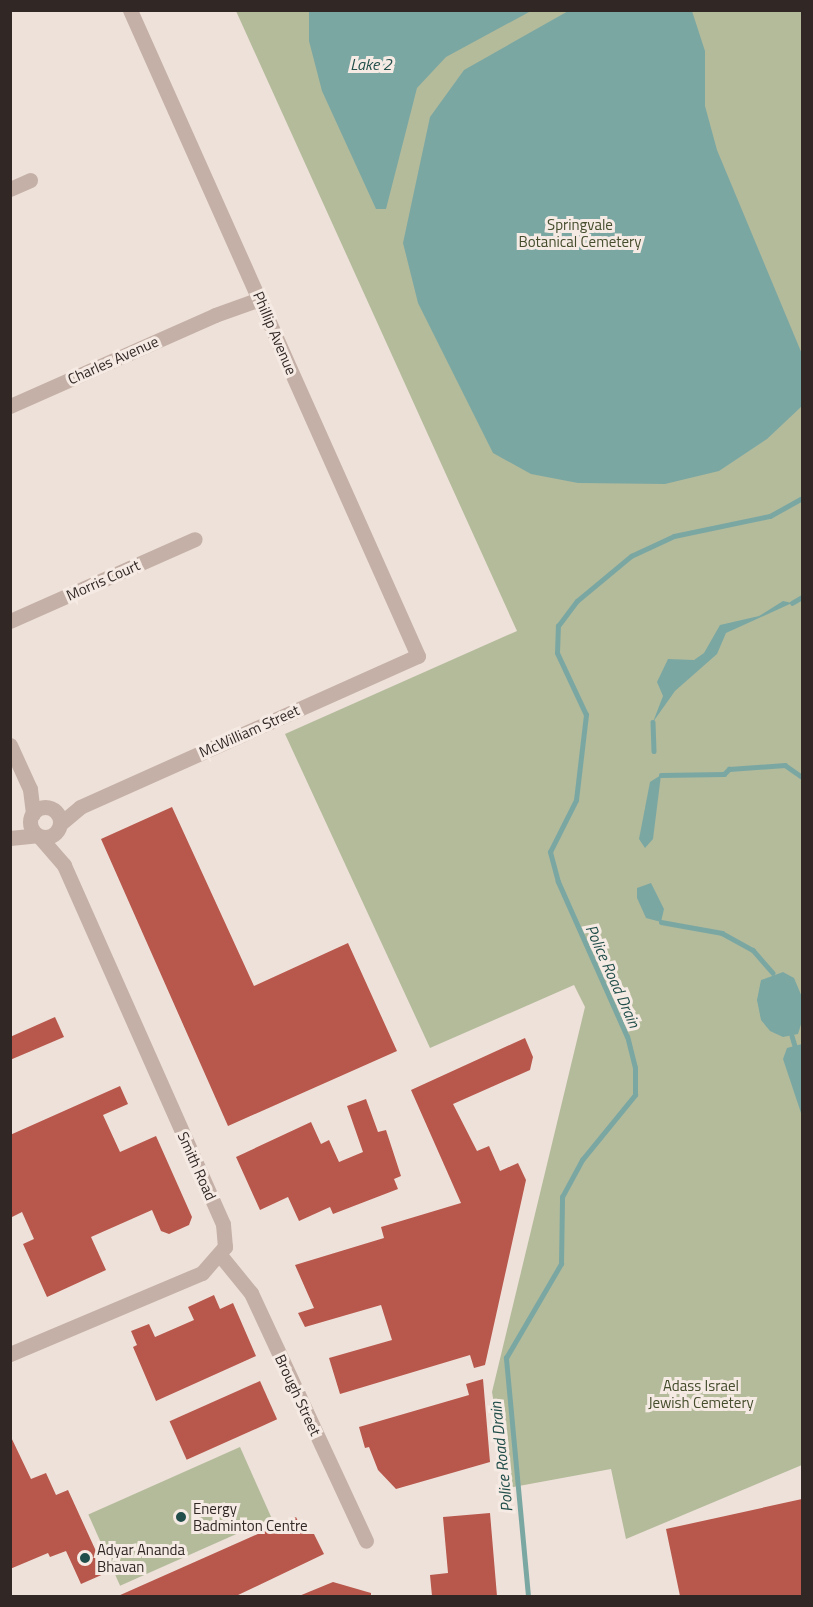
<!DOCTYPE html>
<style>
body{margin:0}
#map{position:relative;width:813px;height:1607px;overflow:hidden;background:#eee1d9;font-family:"Titillium Web",sans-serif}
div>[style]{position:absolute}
.green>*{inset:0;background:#b4bb9b;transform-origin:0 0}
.water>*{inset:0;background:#7ba7a3}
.stream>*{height:4.5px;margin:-2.25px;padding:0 2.25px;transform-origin:2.25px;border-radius:2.25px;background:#7ba7a3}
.building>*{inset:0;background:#b8574c;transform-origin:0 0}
.minor>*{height:15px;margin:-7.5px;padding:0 7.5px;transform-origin:7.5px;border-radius:7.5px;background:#c4b0a6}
.minor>.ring{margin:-7.5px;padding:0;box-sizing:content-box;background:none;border:15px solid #c4b0a6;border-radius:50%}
.dots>*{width:16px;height:16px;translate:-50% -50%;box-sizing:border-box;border:3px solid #f6ebe4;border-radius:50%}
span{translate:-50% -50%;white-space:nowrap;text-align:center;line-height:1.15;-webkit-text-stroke:6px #f6ebe4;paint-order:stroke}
.park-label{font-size:15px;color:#454d2d}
.street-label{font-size:15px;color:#312826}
.poi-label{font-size:15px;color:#312826}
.left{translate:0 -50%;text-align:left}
.water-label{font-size:16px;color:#214e4a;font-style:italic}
.frame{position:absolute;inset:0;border:12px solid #312826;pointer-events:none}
</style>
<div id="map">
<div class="green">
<i style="clip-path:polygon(236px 11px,802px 11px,802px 1465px,626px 1539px,611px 1469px,508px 1488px,492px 1392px,585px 1007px,574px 985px,430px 1048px,285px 734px,517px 631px)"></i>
<i style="left:240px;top:1447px;width:78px;height:166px;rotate:66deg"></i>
</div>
<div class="water">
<i style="clip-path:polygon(570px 10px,692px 11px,705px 51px,705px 106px,717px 150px,802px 354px,802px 406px,767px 439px,719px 471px,665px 484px,578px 483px,531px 474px,493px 453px,418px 303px,403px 243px,430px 117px,464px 70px)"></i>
<i style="clip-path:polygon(309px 11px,309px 10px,531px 11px,446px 57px,417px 88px,386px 209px,376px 209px,322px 91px,309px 41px)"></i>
<i style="clip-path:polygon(783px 601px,792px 603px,726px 633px,717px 654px,675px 691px,653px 722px,663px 696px,657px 682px,668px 659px,694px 660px,704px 653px,720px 625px,759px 616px)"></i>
<i style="clip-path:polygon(661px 775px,653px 839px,645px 848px,639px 839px,650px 782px)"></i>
<i style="clip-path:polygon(651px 883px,664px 909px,661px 922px,646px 918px,637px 898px,637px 888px)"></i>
<i style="clip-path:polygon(783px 972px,794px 978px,802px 997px,802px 1021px,798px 1034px,783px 1037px,770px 1031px,761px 1020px,757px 1000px,761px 980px)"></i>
<i style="clip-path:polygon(802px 1044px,802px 1116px,783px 1059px,787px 1048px)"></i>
</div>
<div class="stream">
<i style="left:792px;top:603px;width:12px;rotate:-31deg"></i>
<i style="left:653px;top:722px;width:29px;rotate:88deg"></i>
<i style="left:661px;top:775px;width:63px;rotate:-0.9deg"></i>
<i style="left:724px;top:774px;width:7px;rotate:-45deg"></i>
<i style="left:729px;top:769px;width:56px;rotate:-4.1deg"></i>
<i style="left:785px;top:765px;width:21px;rotate:35deg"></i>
<i style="left:661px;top:922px;width:62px;rotate:10.2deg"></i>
<i style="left:722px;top:933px;width:35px;rotate:29deg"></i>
<i style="left:753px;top:950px;width:30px;rotate:49deg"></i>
<i style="left:792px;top:1036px;width:10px;rotate:73deg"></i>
<i style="left:528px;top:1596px;width:239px;rotate:-95.3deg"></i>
<i style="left:506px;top:1358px;width:109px;rotate:-59.7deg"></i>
<i style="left:561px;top:1264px;width:67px;rotate:-89.1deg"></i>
<i style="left:562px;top:1197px;width:42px;rotate:-61.6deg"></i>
<i style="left:582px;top:1160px;width:84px;rotate:-50.8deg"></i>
<i style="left:635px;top:1095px;width:27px;rotate:-90deg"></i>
<i style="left:635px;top:1068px;width:32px;rotate:-104deg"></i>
<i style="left:627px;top:1037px;width:170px;rotate:-114deg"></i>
<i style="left:558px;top:882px;width:31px;rotate:-105deg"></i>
<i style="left:550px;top:852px;width:58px;rotate:-63.4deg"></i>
<i style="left:576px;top:800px;width:86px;rotate:-83.3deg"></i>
<i style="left:586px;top:715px;width:68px;rotate:-115.1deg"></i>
<i style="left:557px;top:653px;width:27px;rotate:-88deg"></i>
<i style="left:558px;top:626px;width:31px;rotate:-53deg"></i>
<i style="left:577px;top:601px;width:70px;rotate:-39.8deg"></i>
<i style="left:631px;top:556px;width:47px;rotate:-24.9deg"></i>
<i style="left:674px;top:536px;width:98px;rotate:-11.8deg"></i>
<i style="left:770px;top:516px;width:37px;rotate:-29deg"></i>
</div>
<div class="building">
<i style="clip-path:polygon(172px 807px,254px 986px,348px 943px,397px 1051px,228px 1126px,101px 839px)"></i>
<i style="clip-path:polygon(55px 1017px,64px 1037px,10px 1060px,10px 1037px)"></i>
<i style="clip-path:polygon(525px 1038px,533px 1057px,530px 1070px,453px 1104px,477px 1151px,489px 1146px,500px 1171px,518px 1163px,526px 1180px,485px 1365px,474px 1368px,470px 1355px,340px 1394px,329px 1358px,392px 1340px,381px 1305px,305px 1327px,298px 1313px,314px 1308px,295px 1265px,384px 1238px,381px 1227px,461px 1203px,411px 1090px)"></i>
<i style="clip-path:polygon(120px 1086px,128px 1104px,103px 1115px,120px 1152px,156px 1136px,192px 1217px,189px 1225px,169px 1234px,161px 1231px,152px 1210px,91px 1237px,106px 1270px,47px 1297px,23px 1244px,34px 1239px,22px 1212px,10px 1218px,10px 1135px)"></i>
<i style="clip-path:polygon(366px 1099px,378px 1132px,386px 1130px,401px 1176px,394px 1179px,398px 1189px,333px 1214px,330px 1207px,299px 1221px,288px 1197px,260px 1210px,236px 1157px,311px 1122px,321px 1144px,329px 1140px,339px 1162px,363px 1152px,347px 1106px)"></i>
<i style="clip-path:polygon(214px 1295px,220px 1309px,233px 1303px,256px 1356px,156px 1401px,133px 1347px,137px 1345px,131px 1331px,149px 1324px,155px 1337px,194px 1320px,188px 1307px)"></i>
<i style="clip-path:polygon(483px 1379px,490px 1462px,396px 1489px,378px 1470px,369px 1447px,365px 1448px,359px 1427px,469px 1395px,466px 1384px)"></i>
<i style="left:260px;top:1381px;width:42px;height:99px;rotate:66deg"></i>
<i style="clip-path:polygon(10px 1435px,31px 1479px,46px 1473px,56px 1495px,68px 1490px,106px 1573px,81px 1584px,66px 1551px,50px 1557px,48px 1553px,10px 1569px)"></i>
<i style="clip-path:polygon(802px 1499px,802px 1596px,680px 1596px,666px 1529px)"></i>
<i style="clip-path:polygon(490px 1513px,497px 1596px,432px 1596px,430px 1575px,448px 1573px,443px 1517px)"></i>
<i style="clip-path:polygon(296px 1517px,304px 1534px,314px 1534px,324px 1554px,236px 1596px,118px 1596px)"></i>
<i style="clip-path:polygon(333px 1582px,371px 1593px,371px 1596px,299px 1596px)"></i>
</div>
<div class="minor">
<i style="left:10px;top:189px;width:22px;rotate:-24deg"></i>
<i style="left:10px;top:406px;width:224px;rotate:-23.9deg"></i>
<i style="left:215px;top:315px;width:48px;rotate:-19.6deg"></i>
<i style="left:10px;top:621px;width:202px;rotate:-23.9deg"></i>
<i style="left:10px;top:745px;width:48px;rotate:65.6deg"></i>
<i style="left:30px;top:789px;width:25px;rotate:83deg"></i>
<i class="ring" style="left:30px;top:807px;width:15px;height:15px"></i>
<i style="left:60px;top:824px;width:26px;rotate:-40deg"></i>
<i style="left:80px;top:807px;width:370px;rotate:-24.1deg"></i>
<i style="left:418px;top:656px;width:707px;rotate:-114.03deg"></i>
<i style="left:10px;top:838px;width:27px;rotate:-6deg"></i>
<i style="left:220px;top:1255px;width:49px;rotate:50.8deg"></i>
<i style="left:251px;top:1293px;width:273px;rotate:65.1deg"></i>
<i style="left:10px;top:1354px;width:208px;rotate:-22.9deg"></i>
<i style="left:202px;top:1273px;width:35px;rotate:-49deg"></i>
<i style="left:225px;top:1247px;width:23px;rotate:-95deg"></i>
<i style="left:223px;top:1224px;width:393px;rotate:-113.9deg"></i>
<i style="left:64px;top:865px;width:38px;rotate:-131deg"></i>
</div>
<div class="dots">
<i style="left:181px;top:1517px;background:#214e4a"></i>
<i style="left:85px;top:1558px;background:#214e4a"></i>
</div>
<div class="park-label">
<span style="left:580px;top:233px">Springvale<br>Botanical Cemetery</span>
<span style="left:701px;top:1394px">Adass Israel<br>Jewish Cemetery</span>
</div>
<div class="street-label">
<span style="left:275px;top:333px;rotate:67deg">Phillip Avenue</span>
<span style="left:113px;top:360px;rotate:-24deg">Charles Avenue</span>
<span style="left:103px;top:580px;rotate:-24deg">Morris Court</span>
<span style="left:249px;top:731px;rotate:-24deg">McWilliam Street</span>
<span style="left:197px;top:1166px;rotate:66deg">Smith Road</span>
<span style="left:298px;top:1395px;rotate:65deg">Brough Street</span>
</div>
<div class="poi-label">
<span class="left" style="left:193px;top:1517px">Energy<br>Badminton Centre</span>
<span class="left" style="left:97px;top:1558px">Adyar Ananda<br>Bhavan</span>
</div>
<div class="water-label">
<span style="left:371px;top:64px">Lake 2</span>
<span style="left:613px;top:976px;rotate:66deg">Police Road Drain</span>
<span style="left:501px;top:1457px;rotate:-96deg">Police Road Drain</span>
</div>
<div class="frame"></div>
</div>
